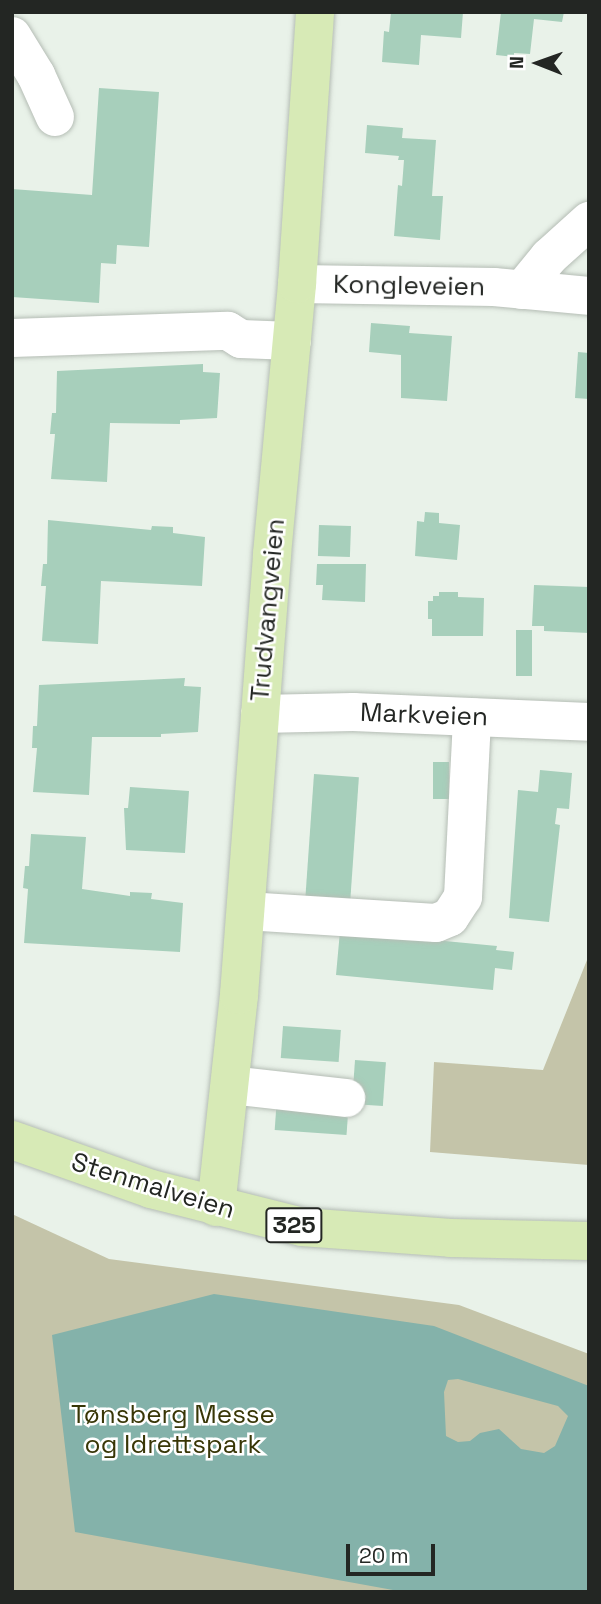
<!DOCTYPE html>
<meta charset="utf-8">
<style>
body{margin:0}
#map{position:relative;width:601px;height:1604px;overflow:hidden;background:#e9f2e9;font-family:"Space Grotesk",sans-serif}
div>[style]{position:absolute}
.green>*{inset:0;background:#c4c4a9}
.water>*{inset:0;background:#84b2aa}
.building>*{inset:0;background:#a7cfbb;transform-origin:0 0}
.roads{filter:drop-shadow(0 0 2px #b5bdb5) drop-shadow(0 0 2px #b5bdb5)}
.minor>*{height:38px;margin:-19px;padding:0 19px;transform-origin:19px;border-radius:19px;background:#fff}
.major>*{height:38px;margin:-19px;padding:0 19px;transform-origin:19px;border-radius:19px;background:#d7eab6}
span{translate:-50% -50%;white-space:nowrap;text-align:center;line-height:1.15;-webkit-text-stroke:5px #fff;paint-order:stroke}
.shield-label span{padding:2px 5px;background:#fff;border:2px solid;border-radius:5px;-webkit-text-stroke-width:0}
.shield-label{font-size:24px;color:#232623;font-weight:700}
.street-label{font-size:26px;color:#232623}
.park-label{font-size:26px;color:#383606}
.frame{position:absolute;inset:0;border:14px solid #232623;pointer-events:none}
.north{position:absolute;left:503px;top:28px;width:70px;height:70px;-webkit-text-stroke:5px #fff;paint-order:stroke;rotate:271deg;font-size:19px;font-weight:700;line-height:28px;text-align:center;color:#232623}
.north::after{content:'';display:block;margin:auto;width:24px;height:32px;background:#232623;clip-path:polygon(50% 0,100% 100%,50% 72%,0 100%)}
.scale{position:absolute;left:346px;top:1544px;width:89px;height:32px;box-sizing:border-box;border:4px solid #232623;border-top:0;padding-left:9px;font-size:21px;line-height:24px;white-space:nowrap;color:#232623;-webkit-text-stroke:5px #fff;paint-order:stroke}
</style>
<div id="map">
<div class="green">
<i style="clip-path:polygon(589px 955px,589px 1165px,430px 1152px,434px 1062px,543px 1070px)"></i>
<i style="clip-path:polygon(12px 1214px,109px 1259px,459px 1305px,589px 1354px,589px 1592px,12px 1592px)"></i>
</div>
<div class="water">
<i style="clip-path:polygon(evenodd,214px 1294px,434px 1326px,589px 1386px,589px 1592px,404px 1592px,75px 1532px,52px 1335px,214px 1294px,458px 1379px,558px 1406px,568px 1416px,555px 1446px,544px 1453px,521px 1449px,499px 1429px,480px 1433px,470px 1441px,458px 1442px,446px 1436px,444px 1392px,448px 1380px,458px 1379px)"></i>
</div>
<div class="building">
<i style="clip-path:polygon(391px 12px,463px 12px,461px 38px,421px 35px,419px 65px,382px 62px,384px 31px,389px 32px)"></i>
<i style="clip-path:polygon(501px 12px,564px 12px,562px 22px,534px 19px,530px 54px,514px 53px,514px 57px,496px 55px)"></i>
<i style="clip-path:polygon(99px 88px,159px 92px,149px 247px,117px 245px,116px 264px,101px 263px,99px 303px,12px 297px,12px 189px,92px 195px)"></i>
<i style="clip-path:polygon(367px 125px,403px 128px,402px 138px,436px 140px,432px 196px,443px 196px,440px 240px,394px 236px,398px 185px,402px 186px,404px 160px,398px 160px,399px 156px,365px 153px)"></i>
<i style="clip-path:polygon(371px 323px,410px 326px,409px 333px,452px 336px,447px 401px,401px 398px,401px 355px,369px 352px)"></i>
<i style="clip-path:polygon(578px 352px,589px 353px,589px 399px,575px 398px)"></i>
<i style="clip-path:polygon(203px 364px,203px 372px,220px 373px,217px 418px,180px 420px,180px 424px,110px 423px,107px 482px,51px 479px,55px 434px,50px 434px,52px 413px,56px 413px,57px 371px)"></i>
<i style="clip-path:polygon(425px 512px,439px 513px,439px 523px,460px 525px,457px 560px,415px 556px,417px 521px,424px 522px)"></i>
<i style="clip-path:polygon(48px 520px,151px 530px,152px 526px,173px 527px,173px 533px,205px 537px,202px 586px,101px 581px,98px 644px,42px 641px,46px 586px,41px 586px,43px 564px,47px 564px)"></i>
<i style="left:319px;top:525px;width:32px;height:31px;rotate:2deg"></i>
<i style="clip-path:polygon(317px 564px,366px 564px,365px 602px,322px 600px,323px 585px,316px 585px)"></i>
<i style="clip-path:polygon(534px 585px,589px 587px,589px 633px,544px 631px,544px 626px,532px 626px)"></i>
<i style="clip-path:polygon(439px 592px,458px 592px,458px 597px,484px 598px,483px 636px,432px 636px,432px 619px,428px 619px,428px 601px,433px 601px,433px 596px,439px 596px)"></i>
<i style="left:516px;top:630px;width:16px;height:46px"></i>
<i style="clip-path:polygon(185px 678px,184px 686px,201px 687px,198px 732px,161px 734px,161px 737px,92px 737px,89px 795px,33px 792px,37px 748px,32px 748px,33px 726px,37px 726px,39px 685px)"></i>
<i style="left:433px;top:762px;width:16px;height:37px"></i>
<i style="clip-path:polygon(540px 770px,572px 773px,569px 809px,557px 808px,555px 824px,560px 825px,549px 922px,509px 918px,518px 790px,538px 792px)"></i>
<i style="left:314px;top:774px;width:45px;height:126px;rotate:4deg"></i>
<i style="clip-path:polygon(130px 787px,189px 791px,185px 853px,126px 850px,124px 808px,128px 808px)"></i>
<i style="clip-path:polygon(31px 834px,86px 837px,82px 889px,130px 896px,130px 892px,152px 893px,151px 899px,183px 903px,180px 952px,24px 943px,28px 889px,23px 888px,25px 866px,29px 866px)"></i>
<i style="clip-path:polygon(340px 931px,497px 946px,496px 950px,514px 952px,512px 970px,495px 968px,493px 990px,336px 975px)"></i>
<i style="left:283px;top:1026px;width:58px;height:32px;rotate:4deg"></i>
<i style="left:355px;top:1060px;width:31px;height:44px;rotate:4deg"></i>
<i style="left:277px;top:1097px;width:72px;height:33px;rotate:4deg"></i>
</div>
<div class="roads">
<div class="minor">
<i style="left:12px;top:36px;width:46px;rotate:58.4deg"></i>
<i style="left:36px;top:75px;width:46px;rotate:65.7deg"></i>
<i style="left:297px;top:284px;width:197px;rotate:0.9deg"></i>
<i style="left:494px;top:287px;width:95px;rotate:5.4deg"></i>
<i style="left:522px;top:290px;width:43px;rotate:-50.7deg"></i>
<i style="left:549px;top:257px;width:54px;rotate:-42deg"></i>
<i style="left:12px;top:338px;width:216px;rotate:-1.9deg"></i>
<i style="left:228px;top:331px;width:15px;rotate:32deg"></i>
<i style="left:241px;top:339px;width:51px;rotate:2.2deg"></i>
<i style="left:260px;top:714px;width:93px;rotate:-1.2deg"></i>
<i style="left:353px;top:712px;width:236px;rotate:2.4deg"></i>
<i style="left:246px;top:911px;width:190px;rotate:3.6deg"></i>
<i style="left:436px;top:923px;width:15px;rotate:-23deg"></i>
<i style="left:450px;top:917px;width:24px;rotate:-57deg"></i>
<i style="left:463px;top:897px;width:180px;rotate:-87.1deg"></i>
<i style="left:230px;top:1085px;width:117px;rotate:6.4deg"></i>
</div>
<div class="major">
<i style="left:12px;top:1140px;width:147px;rotate:19.4deg"></i>
<i style="left:151px;top:1189px;width:156px;rotate:14.1deg"></i>
<i style="left:302px;top:1227px;width:149px;rotate:4.2deg"></i>
<i style="left:451px;top:1238px;width:138px;rotate:1.2deg"></i>
<i style="left:216px;top:1207px;width:213px;rotate:-83.8deg"></i>
<i style="left:239px;top:995px;width:442px;rotate:-85.7deg"></i>
<i style="left:272px;top:554px;width:271px;rotate:-84.7deg"></i>
<i style="left:297px;top:284px;width:273px;rotate:-86.2deg"></i>
</div>
</div>
<div class="shield-label">
<span style="left:294px;top:1225px">325</span>
</div>
<div class="street-label">
<span style="left:409px;top:286px;rotate:1deg">Kongleveien</span>
<span style="left:268px;top:610px;rotate:-85deg">Trudvangveien</span>
<span style="left:424px;top:715px;rotate:2deg">Markveien</span>
<span style="left:153px;top:1186px;rotate:17deg">Stenmalveien</span>
</div>
<div class="park-label">
<span style="left:173px;top:1430px">Tønsberg Messe<br>og Idrettspark</span>
</div>
<div class="frame"></div>
<div class="north">N</div>
<div class="scale">20 m</div>
</div>
